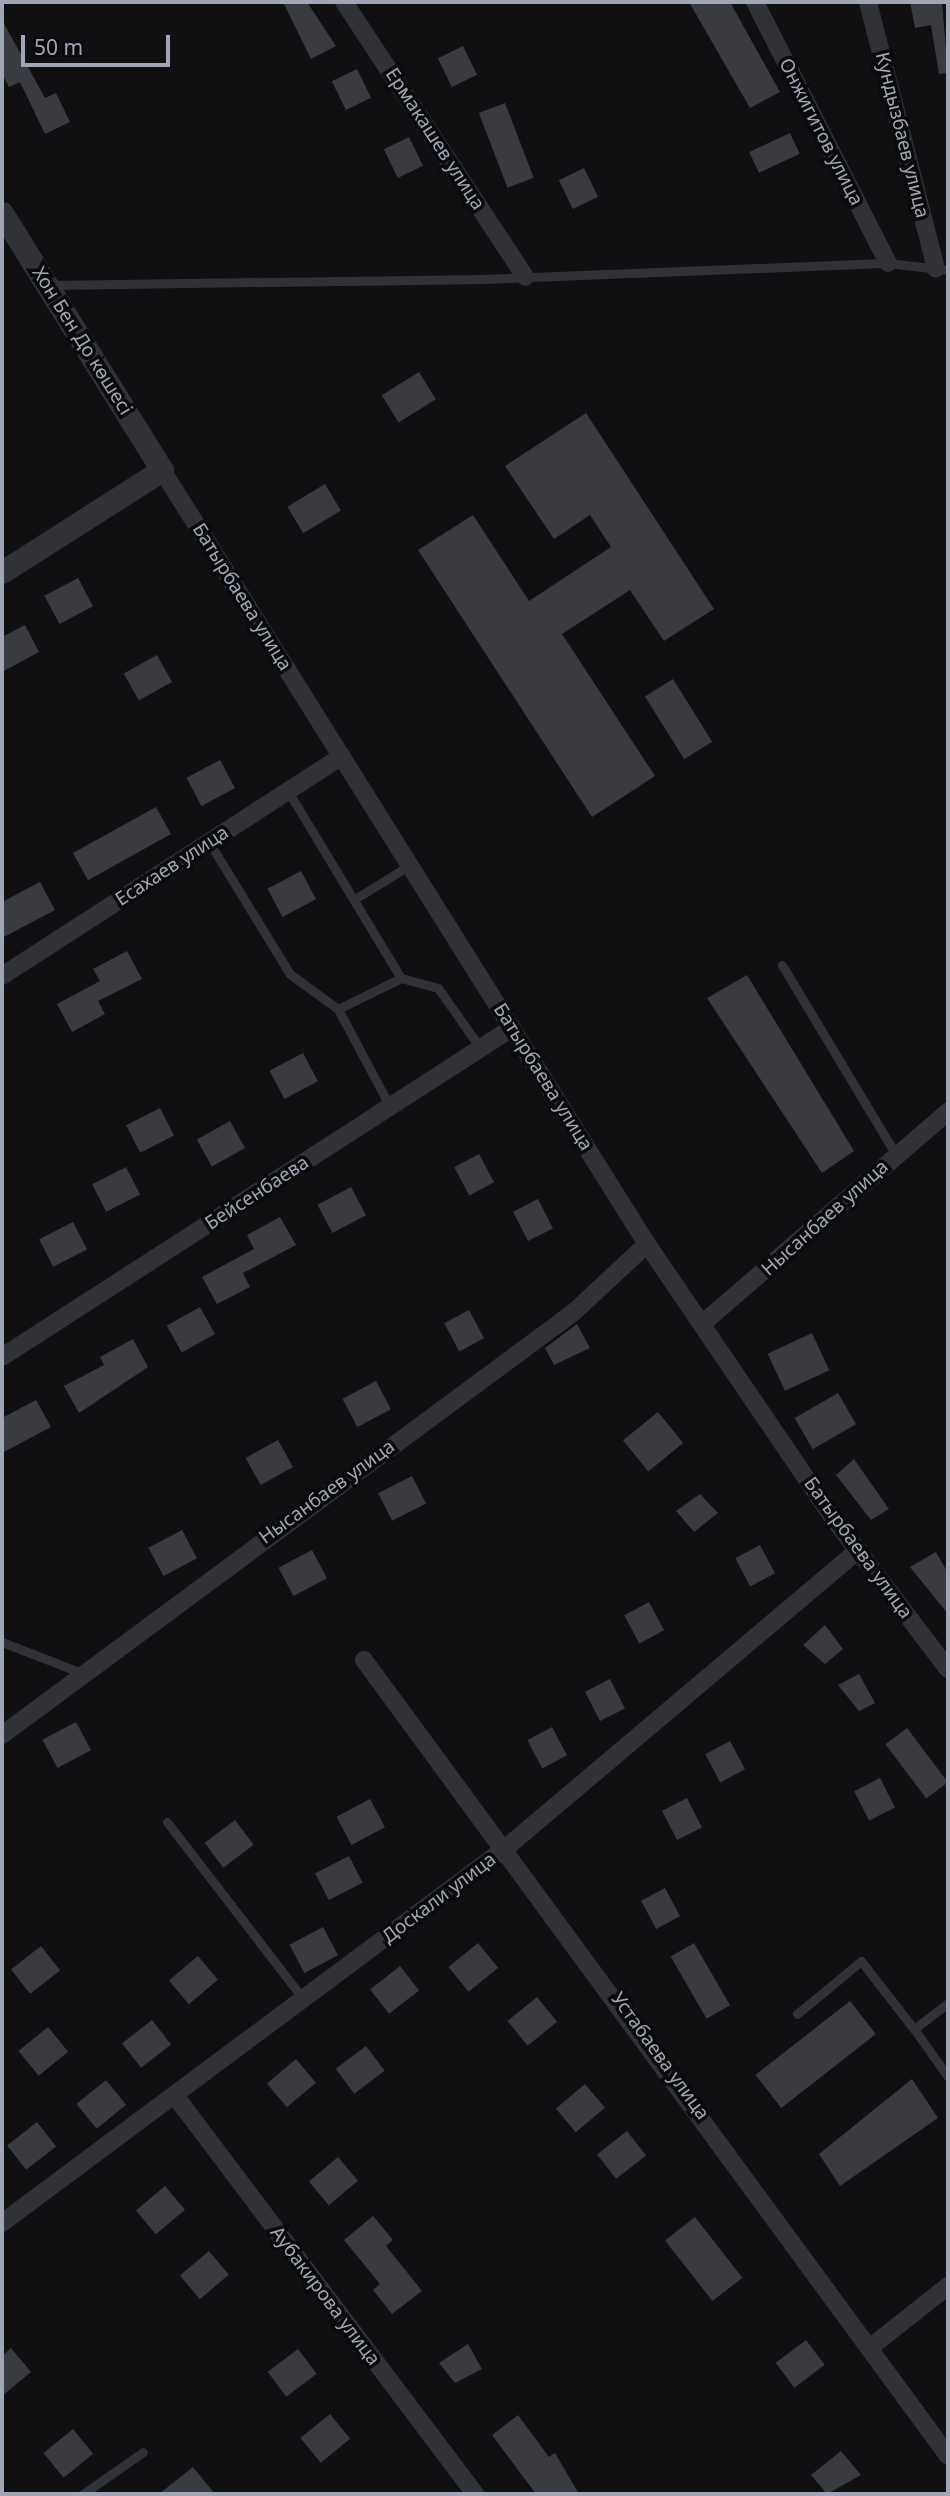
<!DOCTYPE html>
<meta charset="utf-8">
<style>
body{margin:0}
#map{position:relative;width:950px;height:2496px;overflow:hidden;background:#101012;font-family:"Noto Sans",sans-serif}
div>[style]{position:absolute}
.building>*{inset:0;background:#3a3b40;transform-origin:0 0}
.service>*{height:9px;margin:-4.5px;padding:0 4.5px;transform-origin:4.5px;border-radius:4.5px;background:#313237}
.minor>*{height:18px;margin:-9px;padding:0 9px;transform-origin:9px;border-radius:9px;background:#313237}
.tertiary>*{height:23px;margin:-11.5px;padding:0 11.5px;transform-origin:11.5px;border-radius:11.5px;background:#313237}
span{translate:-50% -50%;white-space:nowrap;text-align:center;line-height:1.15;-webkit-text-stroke:7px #0b0b0d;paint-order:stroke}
.street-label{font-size:19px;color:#a0a6b4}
.frame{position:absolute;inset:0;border:4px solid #a0a6b4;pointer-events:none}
.scale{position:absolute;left:21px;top:35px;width:149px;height:32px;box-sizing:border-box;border:4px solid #a0a6b4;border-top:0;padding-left:9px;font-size:21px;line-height:24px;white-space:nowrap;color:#a0a6b4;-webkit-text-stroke:5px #0b0b0d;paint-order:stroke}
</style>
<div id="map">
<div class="building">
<i style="clip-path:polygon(283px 2px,307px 2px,336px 46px,311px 59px)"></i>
<i style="clip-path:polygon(689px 2px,730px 2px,780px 92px,750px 108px)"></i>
<i style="clip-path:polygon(910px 2px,942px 2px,948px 73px,939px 74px,931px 25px,915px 28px)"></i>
<i style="clip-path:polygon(2px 20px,45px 98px,56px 93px,70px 122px,45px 134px,20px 82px,9px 87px,2px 73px)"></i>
<i style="left:463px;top:46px;width:32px;height:28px;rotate:64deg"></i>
<i style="left:357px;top:69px;width:32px;height:28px;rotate:64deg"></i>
<i style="left:505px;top:103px;width:80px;height:28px;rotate:69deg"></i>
<i style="left:790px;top:133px;width:23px;height:45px;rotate:65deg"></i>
<i style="left:409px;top:137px;width:32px;height:28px;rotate:64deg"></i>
<i style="left:584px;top:168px;width:32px;height:28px;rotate:64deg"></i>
<i style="left:419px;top:372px;width:32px;height:44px;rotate:58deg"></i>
<i style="clip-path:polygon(586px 413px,714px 609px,664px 641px,630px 590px,562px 634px,655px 776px,592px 817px,418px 550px,473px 515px,529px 601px,611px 547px,590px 515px,554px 539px,505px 466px)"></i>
<i style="left:325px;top:484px;width:31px;height:44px;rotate:59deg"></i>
<i style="left:78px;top:578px;width:32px;height:38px;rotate:62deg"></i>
<i style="clip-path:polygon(25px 625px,39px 652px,2px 672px,2px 637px)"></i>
<i style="left:157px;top:655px;width:31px;height:38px;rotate:61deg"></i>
<i style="left:673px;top:679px;width:74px;height:33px;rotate:58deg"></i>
<i style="left:220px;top:760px;width:32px;height:38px;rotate:62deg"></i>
<i style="left:156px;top:807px;width:31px;height:95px;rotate:61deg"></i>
<i style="left:301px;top:871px;width:32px;height:38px;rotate:62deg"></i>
<i style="clip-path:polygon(40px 882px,55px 910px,2px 938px,2px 902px)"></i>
<i style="clip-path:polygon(127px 951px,142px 979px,98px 1001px,105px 1014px,72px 1032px,57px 1004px,100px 981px,93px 969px)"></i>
<i style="clip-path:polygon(747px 975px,854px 1151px,822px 1173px,707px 998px)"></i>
<i style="left:303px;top:1053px;width:32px;height:38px;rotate:62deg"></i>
<i style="left:160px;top:1108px;width:31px;height:38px;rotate:63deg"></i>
<i style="left:230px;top:1121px;width:31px;height:38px;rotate:61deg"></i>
<i style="left:479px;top:1154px;width:32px;height:28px;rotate:62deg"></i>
<i style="left:126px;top:1167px;width:31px;height:38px;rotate:63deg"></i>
<i style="left:351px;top:1187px;width:32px;height:38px;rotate:62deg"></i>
<i style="left:538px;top:1199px;width:33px;height:28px;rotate:63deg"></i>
<i style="clip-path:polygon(280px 1217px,296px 1245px,243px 1273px,250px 1287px,217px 1304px,202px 1277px,254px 1249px,247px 1235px)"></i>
<i style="left:73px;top:1222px;width:31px;height:38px;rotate:63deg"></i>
<i style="left:200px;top:1307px;width:31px;height:38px;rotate:61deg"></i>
<i style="left:469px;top:1310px;width:32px;height:28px;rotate:62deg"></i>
<i style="clip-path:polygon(577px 1324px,590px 1348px,554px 1365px,545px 1348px)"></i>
<i style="left:812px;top:1333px;width:41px;height:49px;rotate:65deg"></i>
<i style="clip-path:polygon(133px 1339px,148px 1367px,79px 1413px,64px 1386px,104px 1365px,100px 1357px)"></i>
<i style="left:376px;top:1381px;width:32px;height:38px;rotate:62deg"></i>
<i style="left:838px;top:1393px;width:36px;height:50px;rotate:60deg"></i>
<i style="clip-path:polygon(36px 1400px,51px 1427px,2px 1453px,2px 1418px)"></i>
<i style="left:658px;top:1412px;width:40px;height:45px;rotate:51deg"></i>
<i style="left:278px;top:1440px;width:31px;height:37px;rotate:61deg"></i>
<i style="clip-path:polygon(854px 1459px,889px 1509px,871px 1520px,836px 1475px)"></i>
<i style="left:412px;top:1476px;width:31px;height:38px;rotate:63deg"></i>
<i style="clip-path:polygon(700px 1494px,718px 1513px,694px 1532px,676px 1511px)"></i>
<i style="left:182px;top:1530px;width:32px;height:38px;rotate:62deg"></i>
<i style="left:760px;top:1545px;width:32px;height:28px;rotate:62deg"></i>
<i style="left:312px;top:1550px;width:32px;height:38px;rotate:62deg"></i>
<i style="clip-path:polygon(936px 1552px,948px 1573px,948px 1614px,910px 1567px)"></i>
<i style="left:649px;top:1602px;width:32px;height:28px;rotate:62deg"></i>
<i style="clip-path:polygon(825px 1625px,843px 1649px,825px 1664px,803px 1645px)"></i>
<i style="clip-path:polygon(859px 1674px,875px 1703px,859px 1711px,838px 1685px)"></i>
<i style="left:610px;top:1679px;width:33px;height:28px;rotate:63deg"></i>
<i style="left:76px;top:1722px;width:32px;height:38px;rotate:62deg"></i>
<i style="left:552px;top:1727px;width:32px;height:28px;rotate:62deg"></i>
<i style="left:907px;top:1728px;width:68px;height:27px;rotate:53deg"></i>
<i style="left:730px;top:1741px;width:32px;height:28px;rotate:62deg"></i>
<i style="left:880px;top:1778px;width:33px;height:29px;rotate:63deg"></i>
<i style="left:687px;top:1798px;width:33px;height:28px;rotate:63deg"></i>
<i style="left:370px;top:1799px;width:32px;height:38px;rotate:62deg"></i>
<i style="left:235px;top:1820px;width:31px;height:38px;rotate:53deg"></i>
<i style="left:349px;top:1856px;width:30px;height:38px;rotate:63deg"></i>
<i style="left:665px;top:1888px;width:32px;height:27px;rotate:62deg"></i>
<i style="left:323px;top:1927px;width:32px;height:38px;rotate:62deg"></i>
<i style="left:478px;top:1943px;width:32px;height:38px;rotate:51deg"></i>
<i style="left:694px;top:1943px;width:72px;height:27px;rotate:60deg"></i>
<i style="left:41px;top:1946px;width:31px;height:38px;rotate:52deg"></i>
<i style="left:198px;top:1956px;width:31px;height:38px;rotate:50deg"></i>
<i style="left:400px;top:1966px;width:31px;height:38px;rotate:52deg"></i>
<i style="left:537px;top:1997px;width:32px;height:38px;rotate:51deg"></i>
<i style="left:850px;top:2001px;width:42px;height:120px;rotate:52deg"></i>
<i style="left:152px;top:2020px;width:31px;height:38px;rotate:52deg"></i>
<i style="left:48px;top:2027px;width:32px;height:38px;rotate:51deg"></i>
<i style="left:366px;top:2046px;width:31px;height:38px;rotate:53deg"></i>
<i style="left:296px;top:2059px;width:31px;height:38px;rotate:50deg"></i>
<i style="clip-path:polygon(912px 2079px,938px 2118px,840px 2186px,819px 2154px)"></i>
<i style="left:106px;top:2080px;width:32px;height:38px;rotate:51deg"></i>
<i style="left:585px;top:2084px;width:31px;height:38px;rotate:50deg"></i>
<i style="left:37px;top:2122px;width:31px;height:38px;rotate:52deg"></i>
<i style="left:627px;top:2131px;width:31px;height:38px;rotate:52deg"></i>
<i style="left:338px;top:2157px;width:31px;height:38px;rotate:50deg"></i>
<i style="left:165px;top:2186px;width:31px;height:38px;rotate:50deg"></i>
<i style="clip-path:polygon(373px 2216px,393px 2240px,386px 2246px,422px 2291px,392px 2314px,373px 2290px,380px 2284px,344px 2240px)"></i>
<i style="left:695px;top:2217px;width:77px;height:38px;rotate:52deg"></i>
<i style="left:209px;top:2251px;width:31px;height:38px;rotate:50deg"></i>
<i style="left:806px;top:2340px;width:31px;height:38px;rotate:53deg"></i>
<i style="clip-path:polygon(468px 2344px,482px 2369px,455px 2383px,439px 2363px)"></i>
<i style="clip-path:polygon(11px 2348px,31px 2372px,2px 2396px,2px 2356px)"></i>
<i style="left:298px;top:2349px;width:31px;height:38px;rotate:53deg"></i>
<i style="left:330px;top:2414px;width:32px;height:38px;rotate:51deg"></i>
<i style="clip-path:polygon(518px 2415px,549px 2457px,555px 2453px,579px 2494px,536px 2494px,492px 2435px)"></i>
<i style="left:73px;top:2429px;width:32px;height:38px;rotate:51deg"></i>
<i style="clip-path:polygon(841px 2451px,861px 2475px,827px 2494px,811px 2475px)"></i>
<i style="clip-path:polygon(193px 2467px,215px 2494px,159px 2494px)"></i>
</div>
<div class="service">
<i style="left:48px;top:285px;width:437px;rotate:-0.8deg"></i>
<i style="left:485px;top:279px;width:403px;rotate:-2.3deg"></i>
<i style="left:888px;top:263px;width:60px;rotate:6.7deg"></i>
<i style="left:288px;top:791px;width:218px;rotate:58.9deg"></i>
<i style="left:401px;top:978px;width:38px;rotate:15deg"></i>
<i style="left:438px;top:988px;width:75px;rotate:54.8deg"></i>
<i style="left:209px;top:842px;width:155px;rotate:58.5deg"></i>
<i style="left:290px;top:974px;width:59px;rotate:36.1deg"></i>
<i style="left:338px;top:1009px;width:111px;rotate:62deg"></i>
<i style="left:358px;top:897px;width:61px;rotate:-31.6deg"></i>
<i style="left:782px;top:965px;width:222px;rotate:59deg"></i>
<i style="left:338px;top:1009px;width:70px;rotate:-26.2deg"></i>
<i style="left:2px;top:1642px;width:86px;rotate:21.2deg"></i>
<i style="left:167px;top:1822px;width:225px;rotate:52.4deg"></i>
<i style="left:948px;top:2003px;width:43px;rotate:142.6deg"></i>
<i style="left:914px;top:2029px;width:59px;rotate:54.7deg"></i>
<i style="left:797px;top:2014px;width:83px;rotate:-39.6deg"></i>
<i style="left:861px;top:1961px;width:86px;rotate:52.1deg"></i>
<i style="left:83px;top:2494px;width:73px;rotate:-35deg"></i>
</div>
<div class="minor">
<i style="left:344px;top:2px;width:329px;rotate:56.6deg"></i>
<i style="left:755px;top:2px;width:293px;rotate:63deg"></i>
<i style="left:868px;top:2px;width:275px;rotate:75.7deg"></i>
<i style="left:162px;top:470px;width:913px;rotate:57.93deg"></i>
<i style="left:647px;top:1244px;width:328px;rotate:55.8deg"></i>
<i style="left:831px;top:1515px;width:193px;rotate:52.8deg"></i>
<i style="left:2px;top:976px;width:405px;rotate:-32.9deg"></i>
<i style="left:702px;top:1324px;width:325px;rotate:-40.8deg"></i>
<i style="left:2px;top:1357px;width:607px;rotate:-32.83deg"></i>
<i style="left:364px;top:1660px;width:987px;rotate:53.73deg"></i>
<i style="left:2px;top:1735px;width:711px;rotate:-36.48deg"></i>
<i style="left:574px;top:1312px;width:100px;rotate:-43deg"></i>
<i style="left:176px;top:2097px;width:497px;rotate:53deg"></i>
<i style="left:2px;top:2223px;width:630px;rotate:-36.67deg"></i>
<i style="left:507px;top:1847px;width:460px;rotate:-40.2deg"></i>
<i style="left:872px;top:2346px;width:97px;rotate:-38.3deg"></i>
</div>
<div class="tertiary">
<i style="left:2px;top:213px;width:303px;rotate:58.1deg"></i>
<i style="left:162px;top:470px;width:190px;rotate:147.5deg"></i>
</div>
<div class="street-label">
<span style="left:821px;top:132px;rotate:63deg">Онжигитов улица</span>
<span style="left:902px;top:135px;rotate:76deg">Кундызбаев улица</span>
<span style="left:435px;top:139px;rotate:57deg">Ермакашев улица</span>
<span style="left:82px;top:341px;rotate:58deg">Хон Бен До көшесі</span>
<span style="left:242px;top:597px;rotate:58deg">Батырбаева улица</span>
<span style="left:172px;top:866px;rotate:-33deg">Есахаев улица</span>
<span style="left:543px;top:1077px;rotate:58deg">Батырбаева улица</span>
<span style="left:257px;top:1193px;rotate:-33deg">Бейсенбаева</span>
<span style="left:825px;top:1218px;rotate:-42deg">Нысанбаев улица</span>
<span style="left:327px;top:1492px;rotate:-36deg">Нысанбаев улица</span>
<span style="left:858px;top:1548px;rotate:54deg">Батырбаева улица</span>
<span style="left:439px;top:1898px;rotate:-37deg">Доскали улица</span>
<span style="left:660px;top:2056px;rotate:54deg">Устабаева улица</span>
<span style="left:325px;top:2296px;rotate:53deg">Аубакирова улица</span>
</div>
<div class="frame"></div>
<div class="scale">50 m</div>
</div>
